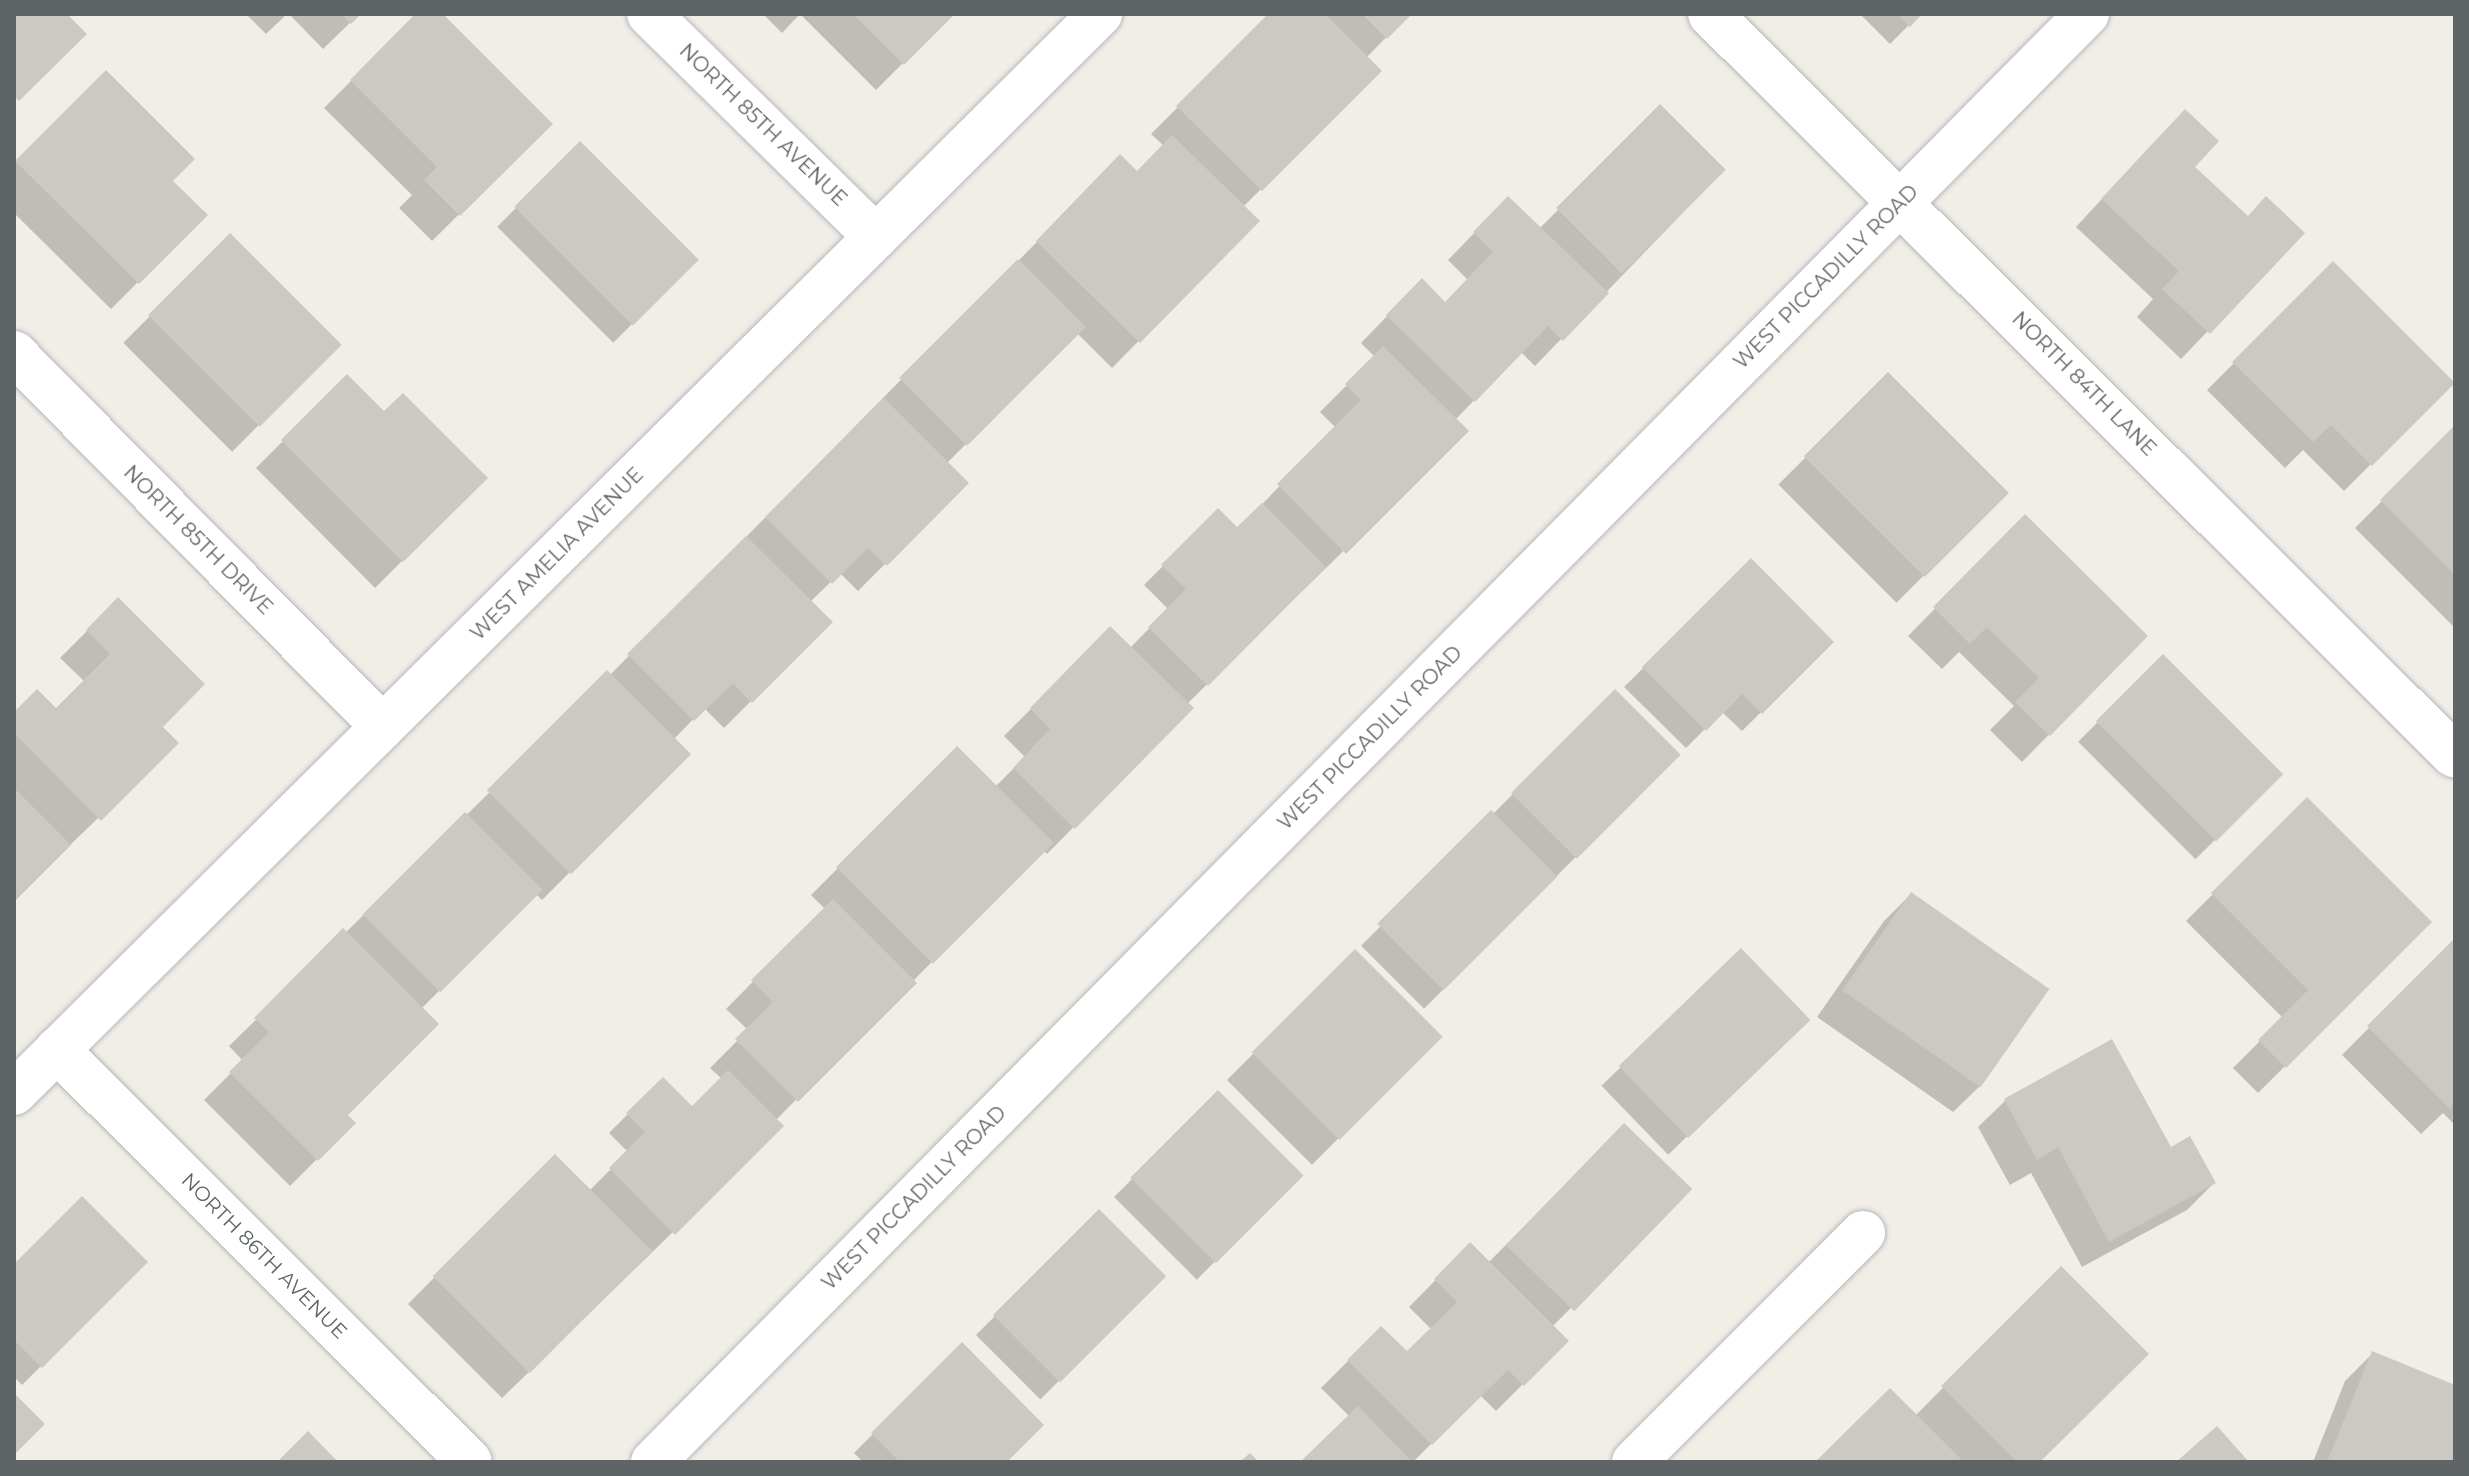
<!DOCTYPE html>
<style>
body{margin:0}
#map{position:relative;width:2469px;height:1476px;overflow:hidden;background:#f1ede7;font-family:Montserrat,sans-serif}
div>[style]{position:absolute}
.shadow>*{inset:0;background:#0003;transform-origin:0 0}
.building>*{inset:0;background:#ccc8c3;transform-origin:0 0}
.roads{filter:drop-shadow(0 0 2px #b5b8bc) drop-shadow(0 0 2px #b5b8bc)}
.minor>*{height:44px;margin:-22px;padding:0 22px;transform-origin:22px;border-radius:22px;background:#fff}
span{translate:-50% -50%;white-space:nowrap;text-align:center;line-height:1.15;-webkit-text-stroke:7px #fff;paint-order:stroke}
.street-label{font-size:20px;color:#5f6467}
.frame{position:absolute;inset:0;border:16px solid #5f6467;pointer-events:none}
</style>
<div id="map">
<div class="shadow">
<i style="clip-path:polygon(246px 14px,287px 14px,266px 34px)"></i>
<i style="clip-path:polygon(289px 14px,359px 14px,323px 49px)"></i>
<i style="clip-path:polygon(418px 14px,440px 14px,550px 124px,432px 241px,399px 208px,412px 195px,324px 108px)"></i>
<i style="clip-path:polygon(763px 14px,952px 14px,876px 90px,800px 14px,782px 33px)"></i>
<i style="clip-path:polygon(1271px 14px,1409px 14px,1366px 58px,1379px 71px,1243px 207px,1257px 221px,1112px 368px,1077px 333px,946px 464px,966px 483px,858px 591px,840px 573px,810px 602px,830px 622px,724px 728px,704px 708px,674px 739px,688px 754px,542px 900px,536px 894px,421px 1009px,345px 1115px,353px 1123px,290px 1186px,204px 1100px,243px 1061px,229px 1046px,610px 675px,1094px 184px,1137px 173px,1164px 146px,1151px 134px)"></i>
<i style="clip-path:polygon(1860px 14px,1920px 14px,1890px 44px)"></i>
<i style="clip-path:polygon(106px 73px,171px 181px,205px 215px,111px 309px,14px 213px,14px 165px)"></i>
<i style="clip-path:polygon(1660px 107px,1724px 170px,1535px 366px,1521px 352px,1455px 420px,1466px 431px,1187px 704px,1191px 708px,1047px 854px,1043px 850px,912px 982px,776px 1120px,782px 1126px,502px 1398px,408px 1304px,555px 1156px,589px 1191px,628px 1152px,609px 1133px,663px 1079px,692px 1109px,722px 1079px,710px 1068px,748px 1030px,726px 1009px,825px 909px,811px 895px,957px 749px,995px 787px,1025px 757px,1004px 736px,1110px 629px,1130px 648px,1168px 609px,1144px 585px,1218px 511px,1237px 530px,1336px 428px,1320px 412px,1375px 357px,1361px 343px,1395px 308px,1445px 304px,1468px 280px,1448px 260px,1481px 226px,1539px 229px)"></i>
<i style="clip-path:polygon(2158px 138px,2247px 218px,2302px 233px,2181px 359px,2137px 317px,2153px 299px,2076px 227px)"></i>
<i style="left:580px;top:144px;width:164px;height:117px;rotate:45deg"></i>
<i style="left:230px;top:236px;width:154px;height:151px;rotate:45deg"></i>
<i style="clip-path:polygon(2333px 264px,2452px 383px,2344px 491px,2303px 450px,2285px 468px,2207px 390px)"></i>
<i style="left:1888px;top:375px;width:167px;height:155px;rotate:45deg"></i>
<i style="clip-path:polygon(347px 377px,384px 414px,485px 478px,375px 588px,256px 468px)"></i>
<i style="clip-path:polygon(2455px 428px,2455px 628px,2355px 528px)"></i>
<i style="clip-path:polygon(2025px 517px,2146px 636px,2022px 762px,1990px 730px,2014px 706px,1959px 652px,1942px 669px,1908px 636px)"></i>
<i style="clip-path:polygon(1751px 561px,1832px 642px,1742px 731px,1722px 712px,1686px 748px,1624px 687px)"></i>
<i style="clip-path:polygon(118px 600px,160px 727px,176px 743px,14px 899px,14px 715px,56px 711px,85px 682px,60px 658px)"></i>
<i style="left:2163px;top:657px;width:166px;height:120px;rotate:45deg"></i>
<i style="left:1615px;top:692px;width:89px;height:359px;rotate:45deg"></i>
<i style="clip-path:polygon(2307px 800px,2429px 922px,2258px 1093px,2233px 1068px,2283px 1018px,2186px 921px)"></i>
<i style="clip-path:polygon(1911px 894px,2047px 990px,1980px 1086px,1953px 1112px,1817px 1017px,1884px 921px)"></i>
<i style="clip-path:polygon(2453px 943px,2455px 1125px,2443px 1113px,2421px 1134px,2342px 1055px)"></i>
<i style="left:1741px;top:951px;width:96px;height:194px;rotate:46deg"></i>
<i style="left:1355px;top:952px;width:120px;height:181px;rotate:45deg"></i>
<i style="clip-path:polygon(2111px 1042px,2170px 1149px,2214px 1183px,2187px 1210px,2082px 1267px,2031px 1173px,2010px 1185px,1978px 1127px,2005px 1101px)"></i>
<i style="left:1218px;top:1093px;width:117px;height:147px;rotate:45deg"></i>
<i style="clip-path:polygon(1624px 1125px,1689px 1189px,1552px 1327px,1566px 1341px,1496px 1411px,1480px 1395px,1413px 1462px,1303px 1462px,1350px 1417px,1321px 1388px,1381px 1328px,1407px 1354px,1432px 1330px,1409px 1307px,1470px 1245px,1488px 1263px)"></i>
<i style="left:1099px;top:1212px;width:91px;height:174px;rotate:45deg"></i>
<i style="clip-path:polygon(145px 1262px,22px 1385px,14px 1377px,14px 1266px)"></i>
<i style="clip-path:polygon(2061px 1269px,2038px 1462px,1818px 1462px,1915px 1416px)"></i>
<i style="clip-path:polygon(962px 1345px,1004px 1462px,863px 1462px,854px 1453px)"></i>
<i style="clip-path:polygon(2372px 1354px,2455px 1387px,2455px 1462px,2313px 1462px,2345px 1381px)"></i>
</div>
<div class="building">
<i style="clip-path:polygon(14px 14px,67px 14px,87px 34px,19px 101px,14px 96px)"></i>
<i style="clip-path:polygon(341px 14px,361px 14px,351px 24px)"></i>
<i style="clip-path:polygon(415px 14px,443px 14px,553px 124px,460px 216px,424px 180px,437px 167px,350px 80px)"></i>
<i style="clip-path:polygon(853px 14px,955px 14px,904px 65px)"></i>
<i style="clip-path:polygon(1268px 14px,1325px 14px,1382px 71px,1262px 191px,1176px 106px)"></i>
<i style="clip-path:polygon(1362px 14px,1412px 14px,1387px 39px)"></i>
<i style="clip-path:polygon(1897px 14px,1922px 14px,1910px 27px)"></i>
<i style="clip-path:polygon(106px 70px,195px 159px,173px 181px,208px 215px,139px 284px,15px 161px)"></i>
<i style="left:1660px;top:104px;width:93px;height:147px;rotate:45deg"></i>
<i style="clip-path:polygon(2185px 109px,2219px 141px,2195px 167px,2248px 216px,2266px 196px,2305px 233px,2210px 334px,2162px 289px,2179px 271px,2101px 199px)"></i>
<i style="clip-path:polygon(1172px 135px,1260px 221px,1140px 343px,1036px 241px,1120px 154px,1137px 171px)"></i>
<i style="left:580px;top:141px;width:168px;height:93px;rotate:45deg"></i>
<i style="clip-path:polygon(1508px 196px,1609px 293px,1563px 341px,1548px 326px,1475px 402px,1386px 315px,1422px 278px,1445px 302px,1493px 252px,1473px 232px)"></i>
<i style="left:230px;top:233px;width:158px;height:116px;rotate:45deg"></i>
<i style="left:1018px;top:259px;width:96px;height:168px;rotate:45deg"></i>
<i style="clip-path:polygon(2333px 261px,2455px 383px,2372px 466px,2331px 425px,2313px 442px,2232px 362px)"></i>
<i style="clip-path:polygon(1383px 346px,1469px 431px,1346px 554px,1277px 484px,1361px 400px,1345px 384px)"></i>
<i style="left:1888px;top:372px;width:171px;height:119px;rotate:45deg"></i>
<i style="clip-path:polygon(347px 374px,384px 411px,403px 393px,488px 478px,403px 562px,281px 440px)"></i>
<i style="clip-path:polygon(884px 398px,969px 483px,887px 566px,868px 548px,832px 584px,765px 517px)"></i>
<i style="clip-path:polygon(2455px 425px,2455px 575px,2380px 500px)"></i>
<i style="clip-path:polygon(1262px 503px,1326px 567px,1208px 686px,1148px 627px,1186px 589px,1161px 565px,1218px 508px,1237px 527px)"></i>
<i style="clip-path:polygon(2025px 514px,2148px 636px,2050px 736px,2015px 702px,2039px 678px,1987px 627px,1970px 644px,1933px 607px)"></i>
<i style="clip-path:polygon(746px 536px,833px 622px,752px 703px,733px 683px,694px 721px,627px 654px)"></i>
<i style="clip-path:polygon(1751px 558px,1834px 642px,1762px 714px,1742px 694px,1706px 731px,1642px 667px)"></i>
<i style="clip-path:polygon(118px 597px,205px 684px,163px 727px,179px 743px,101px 821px,14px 733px,14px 712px,37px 689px,56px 708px,110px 654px,86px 630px)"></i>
<i style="clip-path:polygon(1110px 626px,1194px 708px,1075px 829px,1013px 768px,1050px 729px,1030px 708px)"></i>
<i style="left:2163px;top:654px;width:170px;height:95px;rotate:45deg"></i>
<i style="left:607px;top:670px;width:119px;height:170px;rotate:45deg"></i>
<i style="left:1615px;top:689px;width:93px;height:147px;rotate:45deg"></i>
<i style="left:957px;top:746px;width:137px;height:171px;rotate:45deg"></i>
<i style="clip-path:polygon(14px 788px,71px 845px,14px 902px)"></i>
<i style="clip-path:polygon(2307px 797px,2432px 922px,2286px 1068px,2258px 1040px,2308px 990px,2211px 893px)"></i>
<i style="left:1491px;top:810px;width:94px;height:161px;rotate:45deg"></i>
<i style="left:465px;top:812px;width:110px;height:145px;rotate:45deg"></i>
<i style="left:1911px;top:892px;width:169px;height:120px;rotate:35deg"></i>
<i style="clip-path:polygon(833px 899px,917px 983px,798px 1102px,735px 1039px,773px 1002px,751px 980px)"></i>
<i style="clip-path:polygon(343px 928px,439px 1024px,348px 1115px,356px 1123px,318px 1161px,229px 1072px,269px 1032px,254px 1018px)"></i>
<i style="clip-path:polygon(2453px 940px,2455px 1103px,2450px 1109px,2367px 1026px)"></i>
<i style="left:1741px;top:948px;width:100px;height:170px;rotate:46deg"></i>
<i style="left:1355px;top:949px;width:124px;height:146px;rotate:45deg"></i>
<i style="clip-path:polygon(2112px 1039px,2171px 1147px,2190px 1136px,2216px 1183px,2109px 1242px,2058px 1147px,2037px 1160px,2004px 1099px)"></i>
<i style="clip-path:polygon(728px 1070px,784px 1126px,675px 1235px,609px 1168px,645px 1132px,626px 1113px,663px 1077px,692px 1106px)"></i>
<i style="left:1218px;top:1090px;width:121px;height:124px;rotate:45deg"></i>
<i style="left:1624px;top:1123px;width:95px;height:170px;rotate:44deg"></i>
<i style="left:555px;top:1154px;width:137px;height:173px;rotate:45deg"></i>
<i style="clip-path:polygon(82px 1196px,148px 1262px,42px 1368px,14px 1340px,14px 1264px)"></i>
<i style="left:1099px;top:1209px;width:95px;height:150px;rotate:45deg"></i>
<i style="clip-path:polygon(1470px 1242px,1569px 1341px,1524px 1386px,1508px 1370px,1432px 1445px,1347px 1360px,1381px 1326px,1407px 1351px,1457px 1302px,1434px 1279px)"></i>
<i style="clip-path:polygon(2061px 1266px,2149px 1354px,2040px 1462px,2017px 1462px,1941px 1386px)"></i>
<i style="clip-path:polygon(962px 1342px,1044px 1425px,1007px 1462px,900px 1462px,871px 1433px)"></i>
<i style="clip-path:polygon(2372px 1351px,2455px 1385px,2455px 1462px,2327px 1462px)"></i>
<i style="clip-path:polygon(1890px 1388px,1964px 1462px,1815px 1462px)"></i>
<i style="clip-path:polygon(14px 1393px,45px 1424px,14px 1455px)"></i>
<i style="clip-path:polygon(1358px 1406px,1412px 1462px,1300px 1462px)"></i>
<i style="clip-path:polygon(2217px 1426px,2249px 1462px,2176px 1462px)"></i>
<i style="clip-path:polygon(308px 1431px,338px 1462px,277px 1462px)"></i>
<i style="clip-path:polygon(1250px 1453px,1259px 1462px,1240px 1462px)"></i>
</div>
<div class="roads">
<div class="minor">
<i style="left:649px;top:14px;width:318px;rotate:44.5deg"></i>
<i style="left:1710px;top:14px;width:1051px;rotate:44.88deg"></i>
<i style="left:14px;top:353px;width:525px;rotate:45.39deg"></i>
<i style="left:57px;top:1050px;width:583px;rotate:44.93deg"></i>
<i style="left:14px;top:1093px;width:1531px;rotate:-44.81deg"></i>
<i style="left:653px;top:1462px;width:2038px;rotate:-45.28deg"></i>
<i style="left:1634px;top:1462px;width:324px;rotate:-45deg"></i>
</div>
</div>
<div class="street-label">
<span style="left:763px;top:125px;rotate:44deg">NORTH 85TH AVENUE</span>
<span style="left:1826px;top:277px;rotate:-45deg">WEST PICCADILLY ROAD</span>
<span style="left:2084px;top:384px;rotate:45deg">NORTH 84TH LANE</span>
<span style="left:198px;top:540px;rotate:45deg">NORTH 85TH DRIVE</span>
<span style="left:557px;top:554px;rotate:-45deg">WEST AMELIA AVENUE</span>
<span style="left:1370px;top:738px;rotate:-45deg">WEST PICCADILLY ROAD</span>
<span style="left:914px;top:1198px;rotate:-45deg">WEST PICCADILLY ROAD</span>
<span style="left:264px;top:1256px;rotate:45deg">NORTH 86TH AVENUE</span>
</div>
<div class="frame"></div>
</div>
